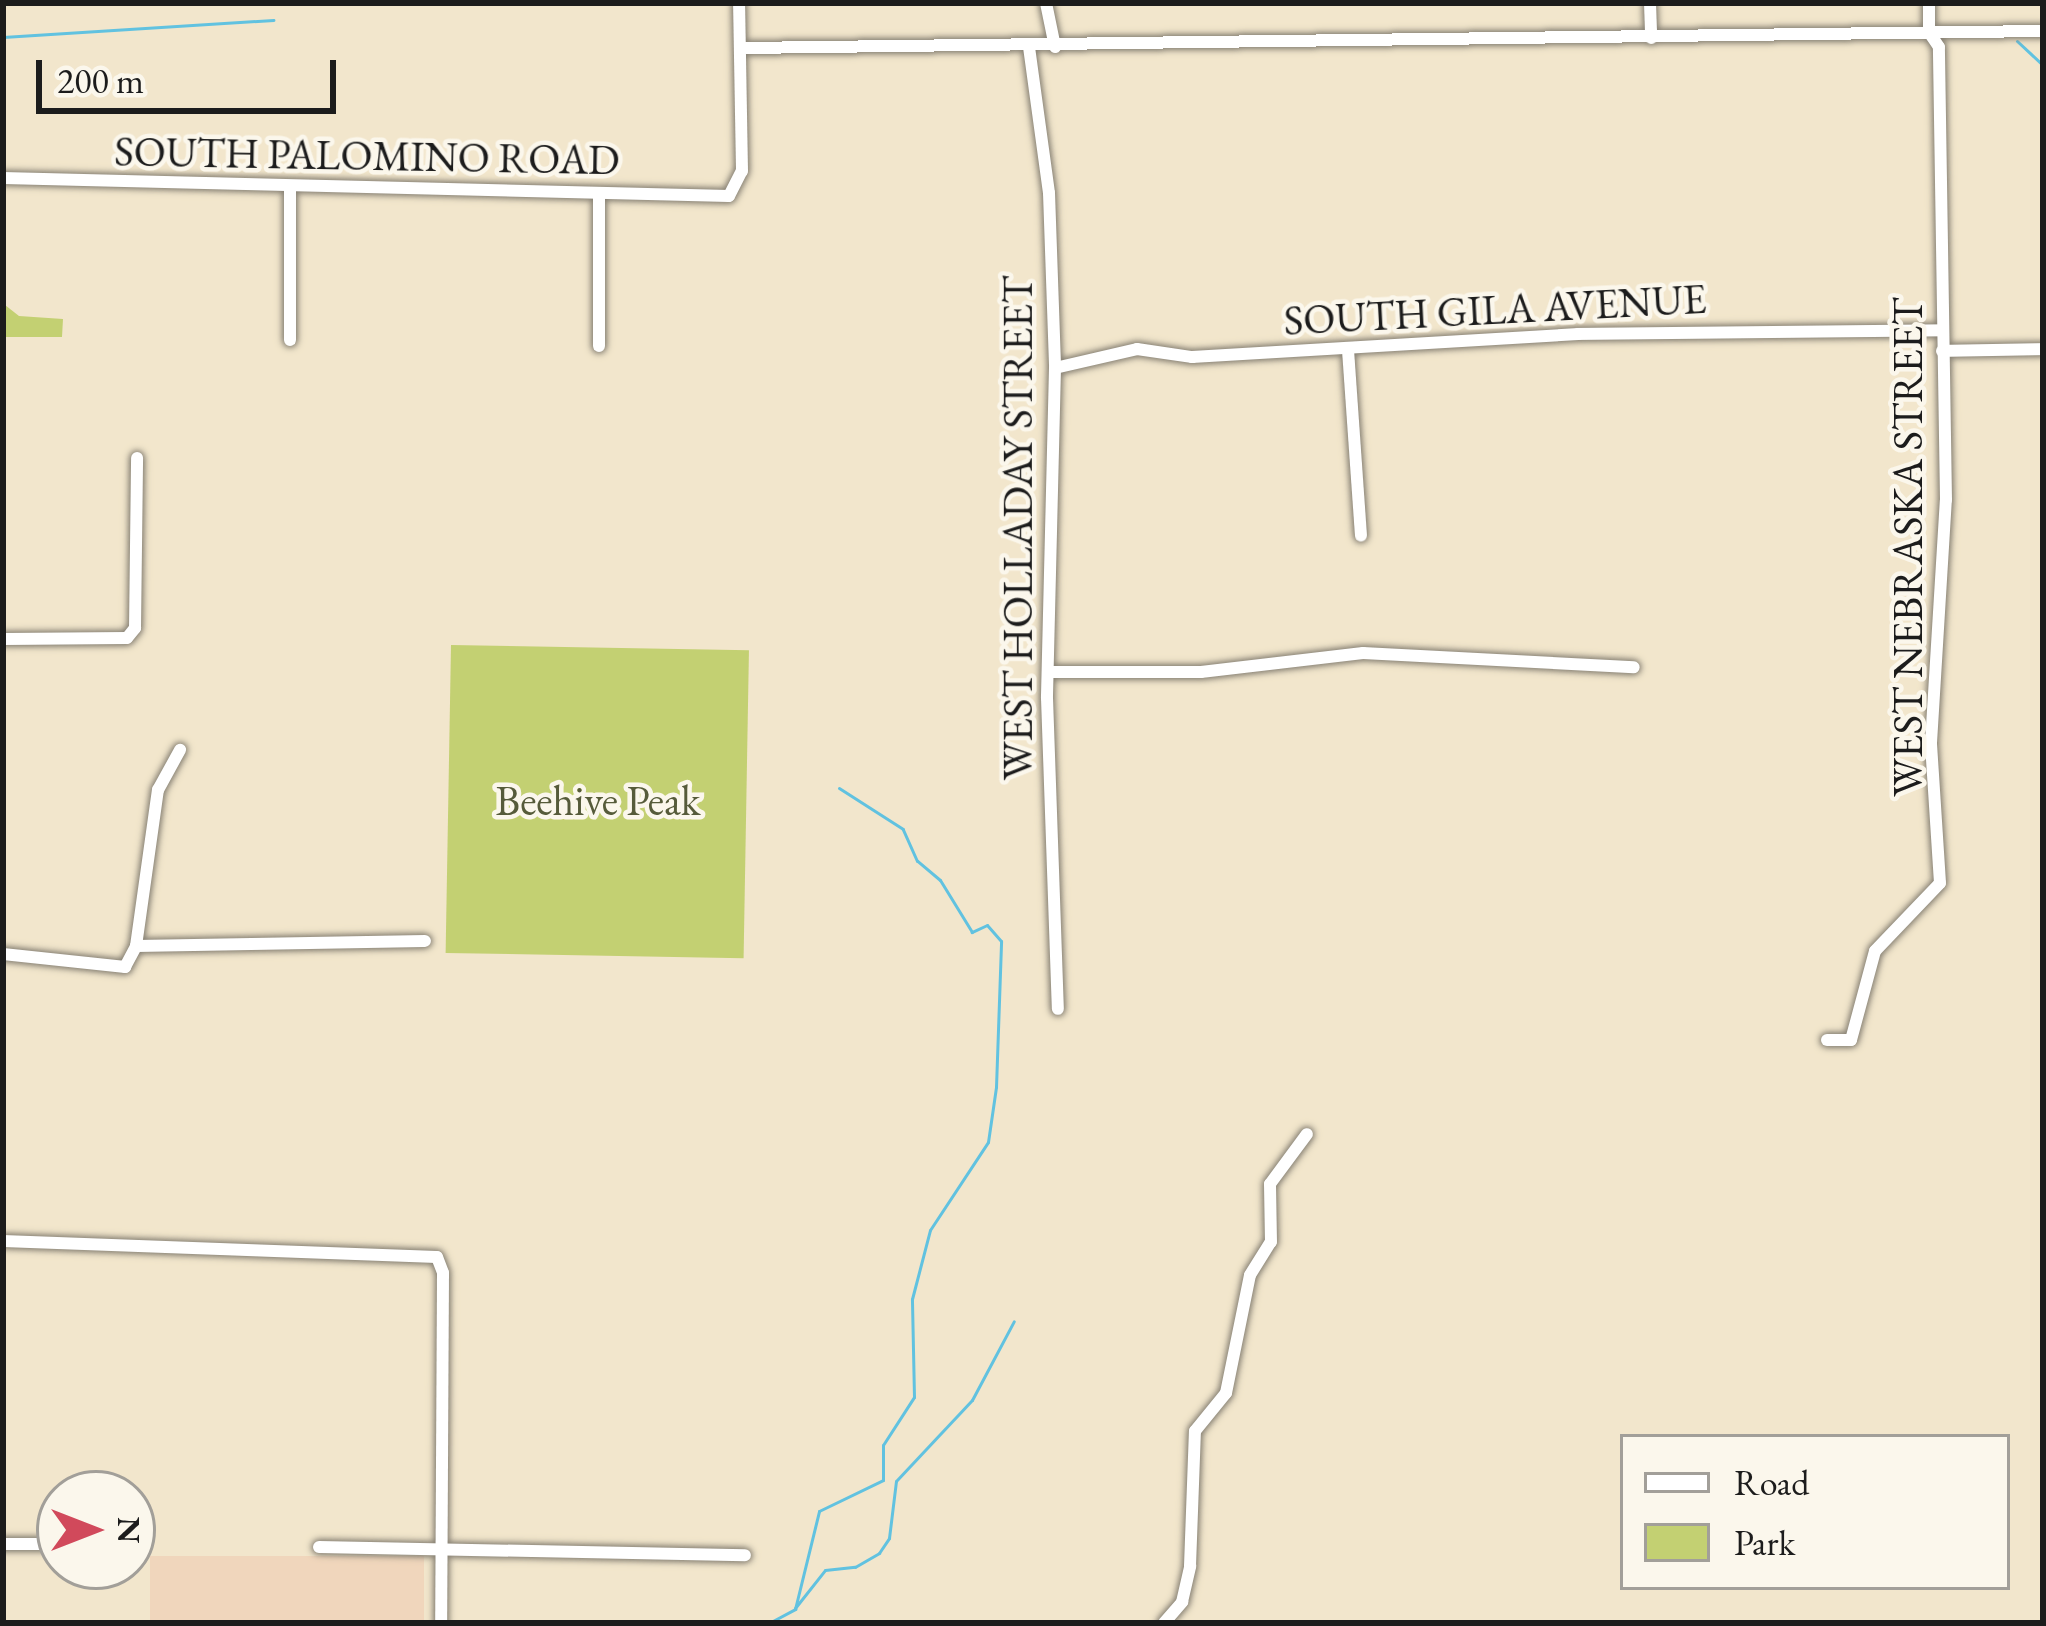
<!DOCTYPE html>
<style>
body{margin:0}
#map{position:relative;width:2046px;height:1626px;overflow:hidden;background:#f2e6cc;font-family:"EB Garamond",serif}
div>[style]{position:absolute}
.built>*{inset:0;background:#f0d6bc;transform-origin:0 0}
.green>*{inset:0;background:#c3d072;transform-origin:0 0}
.stream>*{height:3px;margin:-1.5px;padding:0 1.5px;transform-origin:1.5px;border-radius:1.5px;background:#61c2e0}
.roads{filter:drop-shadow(0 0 3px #878174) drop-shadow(0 0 3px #878174)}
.minor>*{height:12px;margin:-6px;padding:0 6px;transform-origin:6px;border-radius:6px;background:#fff}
span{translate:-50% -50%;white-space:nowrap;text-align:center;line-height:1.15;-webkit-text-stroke:9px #fbf7ec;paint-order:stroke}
.street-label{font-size:42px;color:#1c1c1c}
.park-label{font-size:42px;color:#565b3a}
.frame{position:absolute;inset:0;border:6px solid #1c1c1c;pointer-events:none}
.legend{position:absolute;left:1620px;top:1434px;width:390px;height:156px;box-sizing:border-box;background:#fbf7ec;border:3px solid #a29f99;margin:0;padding:15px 21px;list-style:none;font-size:36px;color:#1c1c1c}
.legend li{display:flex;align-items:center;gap:24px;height:60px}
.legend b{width:60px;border:3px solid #a29f99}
.north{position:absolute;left:36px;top:1470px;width:120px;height:120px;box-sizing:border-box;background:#fbf7ec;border:3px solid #a29f99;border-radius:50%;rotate:90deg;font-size:33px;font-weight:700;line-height:48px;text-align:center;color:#1c1c1c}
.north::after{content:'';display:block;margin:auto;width:42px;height:54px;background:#d1495b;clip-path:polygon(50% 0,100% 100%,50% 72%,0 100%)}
.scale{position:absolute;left:36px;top:60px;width:300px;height:54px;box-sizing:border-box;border:6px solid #1c1c1c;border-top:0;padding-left:15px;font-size:36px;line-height:42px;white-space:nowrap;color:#1c1c1c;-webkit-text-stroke:9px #fbf7ec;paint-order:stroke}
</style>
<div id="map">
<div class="built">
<i style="left:150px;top:1556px;width:274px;height:67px"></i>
</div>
<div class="green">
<i style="clip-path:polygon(5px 305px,19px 316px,63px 319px,62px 337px,3px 337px)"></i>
<i style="left:451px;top:645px;width:298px;height:308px;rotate:1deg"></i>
</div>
<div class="stream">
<i style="left:3px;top:37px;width:271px;rotate:-3.6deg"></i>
<i style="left:2017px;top:41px;width:35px;rotate:43deg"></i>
<i style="left:795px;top:1608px;width:48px;rotate:-51.7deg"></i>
<i style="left:825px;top:1570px;width:30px;rotate:-6deg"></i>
<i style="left:855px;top:1567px;width:28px;rotate:-30deg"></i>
<i style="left:879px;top:1553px;width:18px;rotate:-56deg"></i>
<i style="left:889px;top:1538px;width:57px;rotate:-83deg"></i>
<i style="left:896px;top:1481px;width:111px;rotate:-46.8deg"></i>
<i style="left:972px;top:1400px;width:89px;rotate:-62deg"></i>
<i style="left:769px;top:1623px;width:30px;rotate:-28deg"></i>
<i style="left:795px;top:1609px;width:101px;rotate:-76.2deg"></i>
<i style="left:819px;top:1511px;width:71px;rotate:-25.8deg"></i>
<i style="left:883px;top:1480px;width:35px;rotate:-90deg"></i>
<i style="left:883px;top:1445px;width:57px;rotate:-57.1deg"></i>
<i style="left:914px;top:1397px;width:98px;rotate:-91.2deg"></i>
<i style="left:912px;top:1299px;width:71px;rotate:-75.4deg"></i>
<i style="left:930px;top:1230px;width:105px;rotate:-56.6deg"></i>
<i style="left:988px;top:1142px;width:56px;rotate:-81.7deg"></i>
<i style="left:996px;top:1087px;width:146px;rotate:-88deg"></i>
<i style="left:1001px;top:941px;width:21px;rotate:-131deg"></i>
<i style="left:987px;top:925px;width:17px;rotate:155deg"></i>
<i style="left:972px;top:932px;width:61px;rotate:-121.6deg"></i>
<i style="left:940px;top:880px;width:30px;rotate:-140deg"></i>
<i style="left:917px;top:861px;width:35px;rotate:-114deg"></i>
<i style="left:903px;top:829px;width:76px;rotate:-147.4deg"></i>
</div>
<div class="roads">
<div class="minor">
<i style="left:1046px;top:3px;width:45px;rotate:78.4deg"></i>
<i style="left:1650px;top:3px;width:35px;rotate:88deg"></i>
<i style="left:1029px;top:47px;width:147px;rotate:82.2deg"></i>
<i style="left:1049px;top:193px;width:175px;rotate:88deg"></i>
<i style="left:1055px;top:368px;width:330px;rotate:91.4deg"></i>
<i style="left:1047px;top:698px;width:311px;rotate:88deg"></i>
<i style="left:744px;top:48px;width:1299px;rotate:-0.75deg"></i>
<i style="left:3px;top:178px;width:726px;rotate:1.42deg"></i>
<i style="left:729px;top:196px;width:28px;rotate:-63deg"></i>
<i style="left:742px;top:171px;width:168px;rotate:-91deg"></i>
<i style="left:599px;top:194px;width:152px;rotate:90deg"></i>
<i style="left:290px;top:340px;width:152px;rotate:-90deg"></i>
<i style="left:1348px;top:350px;width:186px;rotate:86deg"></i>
<i style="left:1942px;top:351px;width:101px;rotate:-1.1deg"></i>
<i style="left:1055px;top:368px;width:84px;rotate:-13deg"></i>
<i style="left:1137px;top:349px;width:56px;rotate:8.3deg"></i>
<i style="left:1192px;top:357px;width:387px;rotate:-3.4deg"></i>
<i style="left:1578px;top:334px;width:364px;rotate:-0.6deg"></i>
<i style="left:3px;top:639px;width:124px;rotate:-0.5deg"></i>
<i style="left:127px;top:638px;width:13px;rotate:-51deg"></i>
<i style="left:135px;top:628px;width:170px;rotate:-89.3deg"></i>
<i style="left:1048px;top:672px;width:153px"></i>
<i style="left:1201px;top:672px;width:163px;rotate:-6.7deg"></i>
<i style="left:1363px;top:653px;width:271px;rotate:3deg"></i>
<i style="left:136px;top:946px;width:158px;rotate:-82deg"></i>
<i style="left:158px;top:790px;width:46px;rotate:-61.2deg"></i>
<i style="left:3px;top:954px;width:123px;rotate:6.1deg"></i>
<i style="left:125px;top:967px;width:24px;rotate:-62deg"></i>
<i style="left:136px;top:946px;width:289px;rotate:-1deg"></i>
<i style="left:1827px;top:1040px;width:24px"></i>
<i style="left:1851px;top:1040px;width:92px;rotate:-74.9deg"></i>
<i style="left:1875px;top:951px;width:94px;rotate:-46.3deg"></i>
<i style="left:1940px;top:883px;width:140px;rotate:-93.7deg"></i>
<i style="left:1931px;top:743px;width:243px;rotate:-86.5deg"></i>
<i style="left:1946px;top:500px;width:453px;rotate:-90.9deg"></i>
<i style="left:1939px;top:47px;width:18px;rotate:-124deg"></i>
<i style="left:1929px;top:32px;width:29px;rotate:-90deg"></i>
<i style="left:3px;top:1241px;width:434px;rotate:2.1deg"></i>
<i style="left:437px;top:1257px;width:17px;rotate:69deg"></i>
<i style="left:443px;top:1273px;width:350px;rotate:90.3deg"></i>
<i style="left:3px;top:1544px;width:57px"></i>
<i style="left:319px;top:1547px;width:426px;rotate:1.1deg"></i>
<i style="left:1164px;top:1623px;width:28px;rotate:-49deg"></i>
<i style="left:1182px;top:1602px;width:37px;rotate:-77deg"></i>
<i style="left:1190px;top:1566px;width:135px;rotate:-87.9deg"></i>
<i style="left:1195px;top:1431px;width:49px;rotate:-50.8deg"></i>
<i style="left:1226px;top:1393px;width:120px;rotate:-78.5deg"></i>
<i style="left:1250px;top:1275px;width:39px;rotate:-58deg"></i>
<i style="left:1271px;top:1242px;width:58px;rotate:-91deg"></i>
<i style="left:1270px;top:1184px;width:62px;rotate:-53.5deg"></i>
</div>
</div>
<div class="street-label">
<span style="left:367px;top:156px;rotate:1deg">SOUTH PALOMINO ROAD</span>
<span style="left:1495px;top:310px;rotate:-3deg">SOUTH GILA AVENUE</span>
<span style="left:1018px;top:528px;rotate:-90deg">WEST HOLLADAY STREET</span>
<span style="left:1908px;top:547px;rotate:-90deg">WEST NEBRASKA STREET</span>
</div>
<div class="park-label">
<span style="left:598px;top:801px">Beehive Peak</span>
</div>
<div class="frame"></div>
<ul class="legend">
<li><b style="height:15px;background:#fff"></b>Road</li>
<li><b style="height:33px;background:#c3d072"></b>Park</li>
</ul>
<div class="north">N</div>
<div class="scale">200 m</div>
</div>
